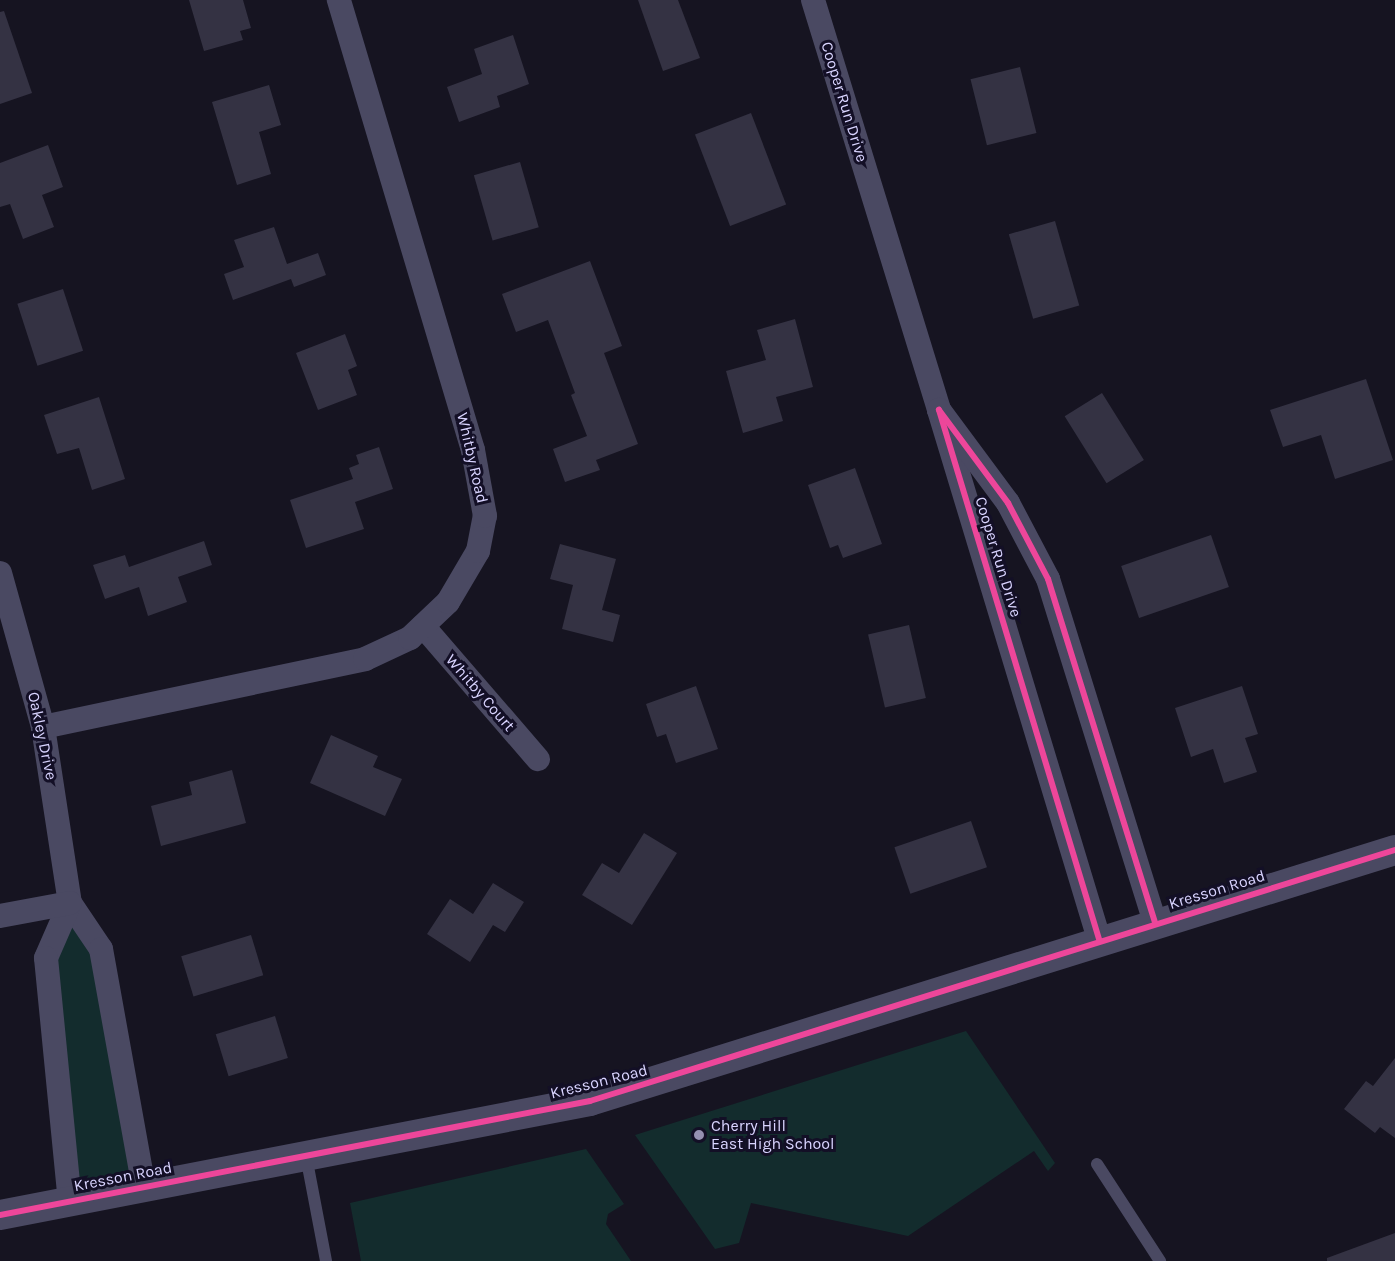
<!DOCTYPE html>
<style>
body{margin:0}
#map{position:relative;width:1395px;height:1261px;overflow:hidden;background:#161421;font-family:Karla,sans-serif}
div>[style]{position:absolute}
.green>*{inset:0;background:#132c2d}
.building>*{inset:0;background:#343243;transform-origin:0 0}
.service>*{height:12px;margin:-6px;padding:0 6px;transform-origin:6px;border-radius:6px;background:#4a4962}
.minor>*{height:24px;margin:-12px;padding:0 12px;transform-origin:12px;border-radius:12px;background:#4a4962}
.tertiary>*{height:30px;margin:-15px;padding:0 15px;transform-origin:15px;border-radius:15px;background:#4a4962}
.cycleway>*{height:6px;margin:-3px;padding:0 3px;transform-origin:3px;border-radius:3px;background:#ed469a}
.dots>*{width:16px;height:16px;translate:-50% -50%;box-sizing:border-box;border:3px solid #130f26;border-radius:50%}
span{translate:-50% -50%;white-space:nowrap;text-align:center;line-height:1.15;-webkit-text-stroke:6px #130f26;paint-order:stroke}
.street-label{font-size:16px;color:#d9d4ff}
.poi-label{font-size:16px;color:#d9d4ff}
.left{translate:0 -50%;text-align:left}
</style>
<div id="map">
<div class="green">
<i style="clip-path:polygon(70px 903px,101px 949px,144px 1187px,70px 1202px,46px 958px)"></i>
<i style="clip-path:polygon(966px 1031px,1055px 1163px,1048px 1171px,1034px 1151px,908px 1236px,751px 1203px,739px 1243px,715px 1249px,635px 1135px)"></i>
<i style="clip-path:polygon(586px 1149px,624px 1204px,608px 1214px,606px 1224px,631px 1261px,361px 1261px,350px 1203px)"></i>
</div>
<div class="building">
<i style="clip-path:polygon(189px 0,243px 0,251px 28px,240px 31px,243px 40px,204px 51px)"></i>
<i style="clip-path:polygon(638px 0,678px 0,700px 58px,663px 71px)"></i>
<i style="clip-path:polygon(4px 11px,32px 93px,0 104px,0 12px)"></i>
<i style="clip-path:polygon(513px 35px,529px 84px,497px 96px,500px 107px,459px 122px,447px 87px,482px 74px,474px 49px)"></i>
<i style="left:1020px;top:67px;width:68px;height:51px;rotate:76deg"></i>
<i style="clip-path:polygon(269px 85px,281px 125px,259px 132px,271px 174px,237px 185px,212px 102px)"></i>
<i style="left:751px;top:113px;width:98px;height:60px;rotate:69deg"></i>
<i style="clip-path:polygon(48px 145px,63px 187px,42px 195px,54px 227px,23px 239px,10px 204px,0 207px,0 163px)"></i>
<i style="left:520px;top:162px;width:68px;height:48px;rotate:74deg"></i>
<i style="left:1055px;top:221px;width:88px;height:48px;rotate:74deg"></i>
<i style="clip-path:polygon(274px 227px,287px 264px,318px 253px,326px 275px,294px 287px,291px 279px,233px 300px,224px 274px,244px 267px,234px 240px)"></i>
<i style="clip-path:polygon(590px 261px,622px 346px,604px 353px,638px 444px,596px 460px,600px 470px,565px 482px,553px 449px,587px 436px,571px 395px,575px 393px,548px 320px,516px 332px,502px 294px)"></i>
<i style="left:63px;top:289px;width:65px;height:48px;rotate:72deg"></i>
<i style="clip-path:polygon(795px 319px,813px 387px,776px 397px,783px 421px,743px 433px,726px 371px,766px 360px,757px 330px)"></i>
<i style="clip-path:polygon(345px 334px,357px 366px,348px 370px,357px 395px,318px 410px,296px 353px)"></i>
<i style="clip-path:polygon(1366px 379px,1393px 460px,1335px 479px,1321px 435px,1283px 447px,1270px 410px)"></i>
<i style="left:1102px;top:393px;width:79px;height:44px;rotate:58deg"></i>
<i style="clip-path:polygon(99px 397px,125px 479px,92px 490px,79px 448px,57px 454px,44px 415px)"></i>
<i style="clip-path:polygon(379px 447px,393px 489px,355px 502px,364px 529px,306px 548px,290px 500px,353px 479px,349px 468px,359px 464px,356px 455px)"></i>
<i style="clip-path:polygon(855px 468px,882px 544px,843px 558px,838px 545px,830px 548px,808px 485px)"></i>
<i style="left:1211px;top:535px;width:55px;height:95px;rotate:71deg"></i>
<i style="clip-path:polygon(204px 541px,212px 565px,178px 577px,187px 602px,148px 616px,139px 587px,105px 599px,93px 565px,125px 555px,129px 567px)"></i>
<i style="clip-path:polygon(560px 544px,616px 559px,602px 610px,620px 615px,613px 642px,562px 629px,573px 585px,550px 579px)"></i>
<i style="left:909px;top:625px;width:75px;height:42px;rotate:77deg"></i>
<i style="clip-path:polygon(696px 686px,718px 749px,676px 763px,666px 734px,657px 737px,646px 704px)"></i>
<i style="clip-path:polygon(1242px 686px,1258px 734px,1245px 738px,1257px 772px,1224px 783px,1213px 749px,1191px 757px,1175px 708px)"></i>
<i style="clip-path:polygon(331px 735px,378px 756px,373px 767px,402px 779px,385px 816px,310px 783px)"></i>
<i style="clip-path:polygon(232px 770px,246px 823px,161px 846px,151px 806px,192px 795px,189px 782px)"></i>
<i style="left:971px;top:821px;width:49px;height:81px;rotate:71deg"></i>
<i style="clip-path:polygon(644px 833px,677px 853px,632px 925px,582px 895px,602px 863px,619px 873px)"></i>
<i style="clip-path:polygon(493px 883px,524px 902px,505px 932px,493px 925px,470px 962px,427px 934px,450px 899px,473px 914px)"></i>
<i style="left:251px;top:935px;width:42px;height:73px;rotate:73deg"></i>
<i style="left:275px;top:1016px;width:44px;height:62px;rotate:73deg"></i>
<i style="clip-path:polygon(1395px 1058px,1395px 1138px,1380px 1127px,1375px 1133px,1344px 1109px,1366px 1081px,1373px 1086px)"></i>
<i style="clip-path:polygon(1395px 1233px,1395px 1261px,1327px 1261px,1327px 1258px)"></i>
</div>
<div class="service">
<i style="left:306px;top:1156px;width:107px;rotate:79.2deg"></i>
<i style="left:1097px;top:1164px;width:116px;rotate:57deg"></i>
</div>
<div class="minor">
<i style="left:813px;top:0;width:429px;rotate:72.9deg"></i>
<i style="left:0;top:573px;width:160px;rotate:74.4deg"></i>
<i style="left:43px;top:727px;width:178px;rotate:81.3deg"></i>
<i style="left:70px;top:903px;width:55px;rotate:56deg"></i>
<i style="left:101px;top:949px;width:242px;rotate:79.8deg"></i>
<i style="left:423px;top:626px;width:176px;rotate:49.2deg"></i>
<i style="left:43px;top:727px;width:329px;rotate:-11.9deg"></i>
<i style="left:365px;top:659px;width:50px;rotate:-25deg"></i>
<i style="left:410px;top:638px;width:52px;rotate:-43.5deg"></i>
<i style="left:448px;top:602px;width:59px;rotate:-59.5deg"></i>
<i style="left:478px;top:551px;width:36px;rotate:-79deg"></i>
<i style="left:485px;top:516px;width:67px;rotate:-100.3deg"></i>
<i style="left:473px;top:450px;width:470px;rotate:-106.6deg"></i>
<i style="left:70px;top:903px;width:60px;rotate:113.6deg"></i>
<i style="left:46px;top:958px;width:245px;rotate:84.4deg"></i>
<i style="left:0;top:916px;width:71px;rotate:-10.5deg"></i>
<i style="left:1099px;top:939px;width:553px;rotate:-106.83deg"></i>
<i style="left:939px;top:410px;width:116px;rotate:53.4deg"></i>
<i style="left:1008px;top:503px;width:86px;rotate:62.2deg"></i>
<i style="left:1048px;top:579px;width:360px;rotate:72.7deg"></i>
</div>
<div class="tertiary">
<i style="left:0;top:1215px;width:601px;rotate:-10.94deg"></i>
<i style="left:590px;top:1101px;width:843px;rotate:-17.32deg"></i>
</div>
<div class="cycleway">
<i style="left:1099px;top:939px;width:553px;rotate:-106.83deg"></i>
<i style="left:939px;top:410px;width:116px;rotate:53.4deg"></i>
<i style="left:1008px;top:503px;width:86px;rotate:62.2deg"></i>
<i style="left:1048px;top:579px;width:360px;rotate:72.7deg"></i>
<i style="left:0;top:1215px;width:601px;rotate:-10.94deg"></i>
<i style="left:590px;top:1101px;width:843px;rotate:-17.32deg"></i>
</div>
<div class="dots">
<i style="left:699px;top:1135px;background:#9591b1"></i>
</div>
<div class="street-label">
<span style="left:844px;top:102px;rotate:73deg">Cooper Run Drive</span>
<span style="left:472px;top:458px;rotate:77deg">Whitby Road</span>
<span style="left:998px;top:557px;rotate:73deg">Cooper Run Drive</span>
<span style="left:480px;top:693px;rotate:49deg">Whitby Court</span>
<span style="left:42px;top:736px;rotate:78deg">Oakley Drive</span>
<span style="left:1217px;top:890px;rotate:-17deg">Kresson Road</span>
<span style="left:599px;top:1082px;rotate:-14deg">Kresson Road</span>
<span style="left:123px;top:1177px;rotate:-11deg">Kresson Road</span>
</div>
<div class="poi-label">
<span class="left" style="left:711px;top:1135px">Cherry Hill<br>East High School</span>
</div>
</div>
